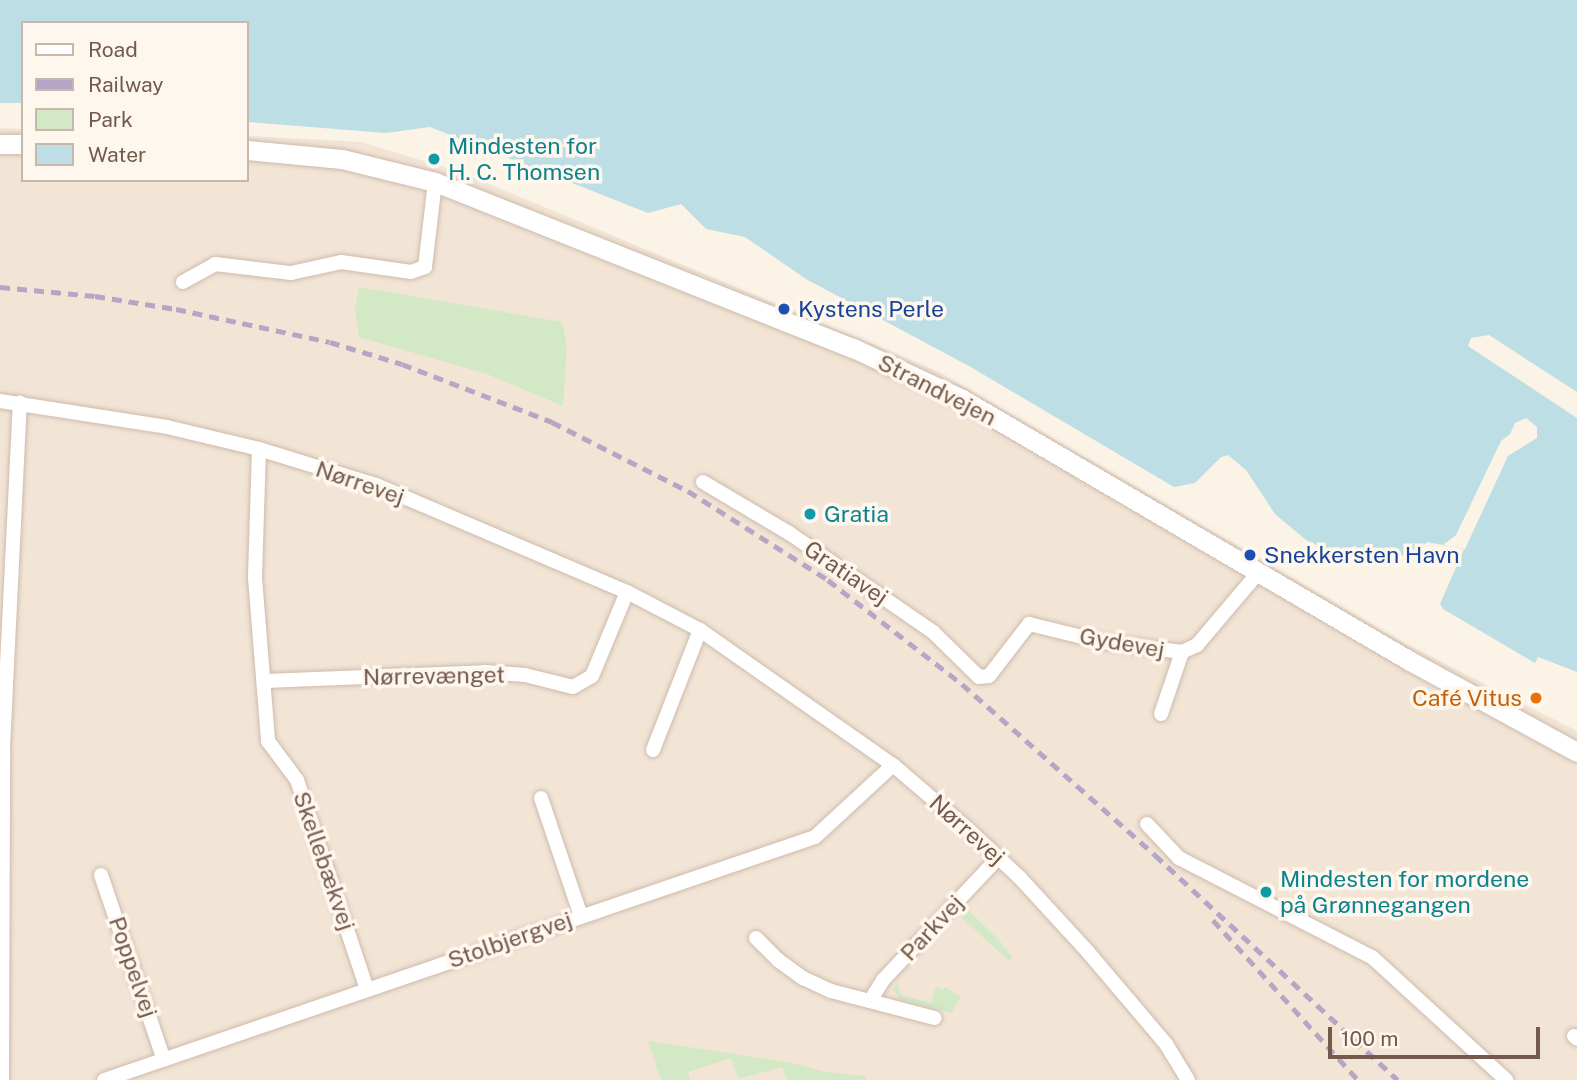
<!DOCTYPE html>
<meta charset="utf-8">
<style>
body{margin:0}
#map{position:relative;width:1577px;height:1080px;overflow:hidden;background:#fbf3e6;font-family:"Public Sans",sans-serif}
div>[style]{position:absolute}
.residential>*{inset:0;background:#f2e5d5}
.green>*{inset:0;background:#d3e8c5}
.water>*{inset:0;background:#bcdee4}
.pier>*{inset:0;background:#fbf3e6}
.roads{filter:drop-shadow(0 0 2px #ccbbad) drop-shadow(0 0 2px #ccbbad)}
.street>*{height:14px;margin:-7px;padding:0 7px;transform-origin:7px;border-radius:7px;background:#fff}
.secondary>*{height:19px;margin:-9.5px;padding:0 9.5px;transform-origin:9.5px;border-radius:9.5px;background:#fff}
.rail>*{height:4.5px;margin-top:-2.25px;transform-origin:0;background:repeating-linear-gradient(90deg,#b6a5c4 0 10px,transparent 0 17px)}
.dots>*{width:19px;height:19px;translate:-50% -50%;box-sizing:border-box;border:4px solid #fef7ed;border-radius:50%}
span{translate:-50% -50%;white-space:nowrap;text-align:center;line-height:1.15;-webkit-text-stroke:7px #fef7ed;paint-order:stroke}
.culture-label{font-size:23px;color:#0d838f}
.left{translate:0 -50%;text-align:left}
.transit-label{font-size:23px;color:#164399}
.street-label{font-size:23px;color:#735a4c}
.food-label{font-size:23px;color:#c56008}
.right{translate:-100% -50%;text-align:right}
.legend{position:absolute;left:21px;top:21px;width:228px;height:161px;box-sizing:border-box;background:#fef7ed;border:2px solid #c6b8ad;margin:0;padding:9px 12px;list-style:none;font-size:21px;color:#735a4c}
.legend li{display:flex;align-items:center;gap:14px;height:35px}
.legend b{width:35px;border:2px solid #c6b8ad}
.scale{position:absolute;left:1328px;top:1027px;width:212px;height:32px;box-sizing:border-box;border:4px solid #735a4c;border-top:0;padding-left:9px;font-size:21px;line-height:24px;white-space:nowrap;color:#735a4c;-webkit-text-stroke:5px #fef7ed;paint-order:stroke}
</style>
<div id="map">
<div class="residential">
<i style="clip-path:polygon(0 128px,23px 129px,23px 180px,247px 180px,247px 136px,361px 142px,463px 173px,939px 372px,1406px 644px,1577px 731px,1577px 1080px,0 1080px)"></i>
</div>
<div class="green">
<i style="clip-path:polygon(359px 287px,562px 322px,567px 346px,563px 406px,487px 374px,359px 337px,355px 308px)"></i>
<i style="clip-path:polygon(965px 907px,999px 940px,1012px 957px,1009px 961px,962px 918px)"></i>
<i style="clip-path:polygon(897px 983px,901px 995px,931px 1003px,936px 986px,942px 990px,945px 987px,961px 997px,951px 1013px,901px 1000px,893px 990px)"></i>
<i style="clip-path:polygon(648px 1041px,788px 1062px,825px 1072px,865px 1076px,866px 1080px,787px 1080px,782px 1067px,739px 1079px,731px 1058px,688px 1072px,690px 1080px,661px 1080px)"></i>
</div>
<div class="water">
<i style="clip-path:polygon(0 0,1577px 0,1577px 672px,1538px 657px,1535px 663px,1443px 609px,1440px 604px,1464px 549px,1427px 542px,1409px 557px,1390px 553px,1334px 552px,1322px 548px,1306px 540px,1275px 514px,1246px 470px,1228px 455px,1221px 457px,1195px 483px,1174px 487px,969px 366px,806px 279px,745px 237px,706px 229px,681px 204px,648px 213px,430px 127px,386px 133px,247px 122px,247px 23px,23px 23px,23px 103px,0 103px)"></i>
</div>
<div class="pier">
<i style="clip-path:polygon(1489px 335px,1577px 392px,1577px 418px,1468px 346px,1471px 338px)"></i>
<i style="clip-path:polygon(1526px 418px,1537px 427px,1537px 438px,1508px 456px,1465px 549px,1443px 545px,1456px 535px,1501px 441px,1510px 434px,1515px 423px)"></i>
</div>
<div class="roads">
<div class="street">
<i style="left:183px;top:282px;width:37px;rotate:-29deg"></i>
<i style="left:215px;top:264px;width:77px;rotate:6.8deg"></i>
<i style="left:291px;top:273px;width:51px;rotate:-12.4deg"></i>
<i style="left:341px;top:262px;width:71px;rotate:8.1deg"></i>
<i style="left:411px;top:272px;width:15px;rotate:-20deg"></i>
<i style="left:425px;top:267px;width:86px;rotate:-83.3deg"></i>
<i style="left:0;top:401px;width:169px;rotate:8.8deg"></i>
<i style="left:167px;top:427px;width:95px;rotate:13.4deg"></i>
<i style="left:259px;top:449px;width:122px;rotate:17.1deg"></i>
<i style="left:376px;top:485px;width:273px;rotate:23.1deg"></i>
<i style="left:627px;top:592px;width:82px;rotate:27.5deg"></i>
<i style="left:700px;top:630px;width:236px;rotate:35deg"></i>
<i style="left:893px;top:765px;width:99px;rotate:40.5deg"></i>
<i style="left:968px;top:829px;width:71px;rotate:43.3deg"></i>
<i style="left:1020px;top:878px;width:100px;rotate:47.4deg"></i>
<i style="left:1088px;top:952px;width:121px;rotate:49.7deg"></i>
<i style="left:1166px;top:1044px;width:42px;rotate:58.6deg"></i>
<i style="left:259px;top:449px;width:129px;rotate:91.8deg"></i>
<i style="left:255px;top:578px;width:164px;rotate:85.4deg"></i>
<i style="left:268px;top:741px;width:49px;rotate:53.4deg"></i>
<i style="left:297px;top:780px;width:220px;rotate:71.5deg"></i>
<i style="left:703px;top:482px;width:100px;rotate:30.7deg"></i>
<i style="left:789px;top:533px;width:175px;rotate:34.5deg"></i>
<i style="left:933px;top:632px;width:64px;rotate:44.4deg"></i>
<i style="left:979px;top:677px;width:10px;rotate:-6deg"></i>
<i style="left:989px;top:676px;width:66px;rotate:-52.4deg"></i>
<i style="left:1029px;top:624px;width:76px;rotate:13.7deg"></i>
<i style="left:1103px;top:642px;width:80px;rotate:7.2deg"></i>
<i style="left:1182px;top:652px;width:17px;rotate:-25deg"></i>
<i style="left:1197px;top:645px;width:94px;rotate:-49.7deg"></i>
<i style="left:265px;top:681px;width:220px;rotate:-2.3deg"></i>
<i style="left:485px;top:672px;width:40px;rotate:4.3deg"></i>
<i style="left:525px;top:675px;width:49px;rotate:14deg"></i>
<i style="left:573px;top:687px;width:22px;rotate:-30deg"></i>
<i style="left:592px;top:676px;width:91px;rotate:-67.4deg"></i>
<i style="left:1161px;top:714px;width:65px;rotate:-71.3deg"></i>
<i style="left:653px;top:750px;width:129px;rotate:-68.6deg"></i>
<i style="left:541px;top:798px;width:125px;rotate:71.3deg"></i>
<i style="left:1147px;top:824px;width:47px;rotate:46.7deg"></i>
<i style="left:1179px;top:858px;width:217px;rotate:27.2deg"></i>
<i style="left:1372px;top:957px;width:182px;rotate:42.5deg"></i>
<i style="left:101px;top:875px;width:195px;rotate:71.2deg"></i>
<i style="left:756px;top:938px;width:31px;rotate:45deg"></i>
<i style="left:778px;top:960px;width:31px;rotate:36deg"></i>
<i style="left:803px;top:978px;width:31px;rotate:25deg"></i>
<i style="left:831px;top:991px;width:107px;rotate:14.6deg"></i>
<i style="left:870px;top:1001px;width:25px;rotate:-58deg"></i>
<i style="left:883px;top:980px;width:168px;rotate:-46.7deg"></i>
<i style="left:1574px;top:1036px;width:4px;rotate:45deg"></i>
<i style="left:2px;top:1080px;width:333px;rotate:-89.8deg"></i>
<i style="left:3px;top:747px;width:345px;rotate:-87.2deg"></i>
<i style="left:104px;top:1080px;width:751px;rotate:-18.87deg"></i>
<i style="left:815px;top:837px;width:106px;rotate:-42.7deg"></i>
</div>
<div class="secondary">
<i style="left:0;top:144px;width:23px"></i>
<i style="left:247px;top:150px;width:95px;rotate:5.4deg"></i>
<i style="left:342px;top:159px;width:96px;rotate:13.9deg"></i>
<i style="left:435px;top:182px;width:450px;rotate:21.7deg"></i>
<i style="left:853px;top:348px;width:120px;rotate:25.1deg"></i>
<i style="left:962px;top:399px;width:519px;rotate:30.32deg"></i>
<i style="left:1410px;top:661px;width:190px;rotate:28.6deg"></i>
</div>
</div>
<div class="rail">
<i style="left:0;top:287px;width:95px;rotate:5.4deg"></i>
<i style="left:95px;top:296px;width:82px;rotate:9.1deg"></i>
<i style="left:176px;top:309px;width:157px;rotate:12.1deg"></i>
<i style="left:330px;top:342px;width:75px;rotate:17deg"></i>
<i style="left:402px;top:364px;width:161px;rotate:21.1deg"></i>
<i style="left:552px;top:422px;width:153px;rotate:26.9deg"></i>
<i style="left:688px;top:491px;width:166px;rotate:32.4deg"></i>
<i style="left:828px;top:580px;width:170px;rotate:37.8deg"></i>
<i style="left:962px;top:684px;width:258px;rotate:41.5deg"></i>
<i style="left:1155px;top:855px;width:331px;rotate:42.8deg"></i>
<i style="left:1213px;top:920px;width:216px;rotate:47.8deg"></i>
</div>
<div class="dots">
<i style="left:434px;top:159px;background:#0f9aa8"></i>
<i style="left:784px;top:309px;background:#1a4fb4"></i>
<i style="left:810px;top:514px;background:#0f9aa8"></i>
<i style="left:1250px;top:555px;background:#1a4fb4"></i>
<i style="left:1536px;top:698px;background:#e8710a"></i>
<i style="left:1266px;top:892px;background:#0f9aa8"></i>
</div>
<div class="culture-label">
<span class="left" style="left:448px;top:159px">Mindesten for<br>H. C. Thomsen</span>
<span class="left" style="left:824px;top:514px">Gratia</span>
<span class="left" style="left:1280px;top:892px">Mindesten for mordene<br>på Grønnegangen</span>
</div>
<div class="transit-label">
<span class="left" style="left:798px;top:309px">Kystens Perle</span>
<span class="left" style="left:1264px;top:555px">Snekkersten Havn</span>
</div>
<div class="street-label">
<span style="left:937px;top:390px;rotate:27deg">Strandvejen</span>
<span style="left:360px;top:483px;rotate:19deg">Nørrevej</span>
<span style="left:846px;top:573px;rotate:34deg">Gratiavej</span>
<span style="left:1122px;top:643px;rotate:10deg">Gydevej</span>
<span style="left:434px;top:676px;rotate:-1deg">Nørrevænget</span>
<span style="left:967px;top:830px;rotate:42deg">Nørrevej</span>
<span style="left:324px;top:861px;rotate:71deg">Skellebækvej</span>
<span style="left:932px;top:928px;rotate:-47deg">Parkvej</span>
<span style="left:510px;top:940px;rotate:-19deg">Stolbjergvej</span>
<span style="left:133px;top:967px;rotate:71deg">Poppelvej</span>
</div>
<div class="food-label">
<span class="right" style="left:1522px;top:698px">Café Vitus</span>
</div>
<ul class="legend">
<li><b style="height:9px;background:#fff"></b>Road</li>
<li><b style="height:9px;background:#b6a5c4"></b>Railway</li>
<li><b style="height:19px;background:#d3e8c5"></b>Park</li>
<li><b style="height:19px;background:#bcdee4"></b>Water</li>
</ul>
<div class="scale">100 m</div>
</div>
